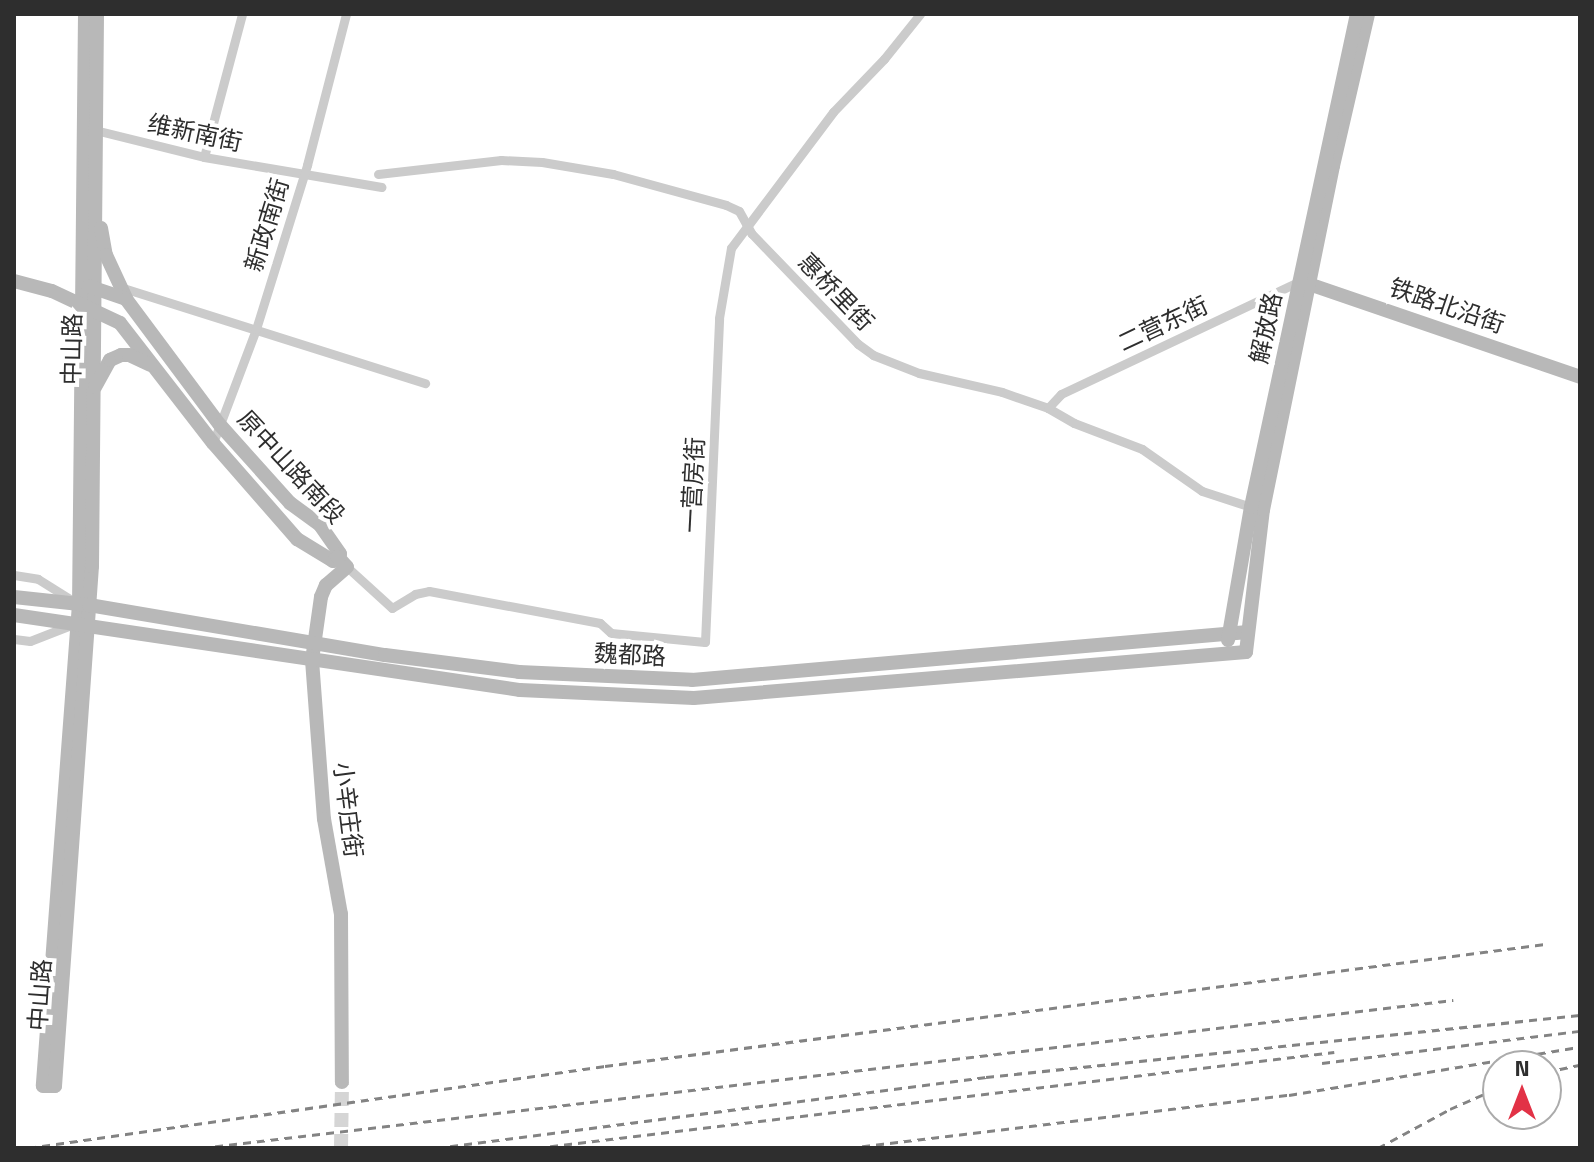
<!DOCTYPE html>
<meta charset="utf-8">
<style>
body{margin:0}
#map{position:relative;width:1594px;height:1162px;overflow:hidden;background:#fff;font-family:"Titillium Web","Noto Sans SC",sans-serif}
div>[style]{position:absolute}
.secondary-tunnel>*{height:14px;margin-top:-7px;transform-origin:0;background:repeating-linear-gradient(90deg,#d5d5d5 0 14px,transparent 0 21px)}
.street>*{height:9px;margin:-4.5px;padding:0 4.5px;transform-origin:4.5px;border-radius:4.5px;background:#cbcbcb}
.secondary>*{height:14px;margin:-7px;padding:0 7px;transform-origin:7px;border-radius:7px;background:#b8b8b8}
.rail>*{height:3px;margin-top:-1.5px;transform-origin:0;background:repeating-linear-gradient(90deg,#838383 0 8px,transparent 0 14px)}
span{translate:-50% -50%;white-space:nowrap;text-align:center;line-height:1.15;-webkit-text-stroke:8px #fff;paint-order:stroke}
.street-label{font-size:24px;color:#2e2e2e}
.frame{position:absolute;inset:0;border:16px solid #2e2e2e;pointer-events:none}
.north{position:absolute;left:1482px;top:1050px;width:80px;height:80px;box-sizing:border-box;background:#fff;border:2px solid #ababab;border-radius:50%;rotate:0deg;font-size:22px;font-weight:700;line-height:32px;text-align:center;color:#2e2e2e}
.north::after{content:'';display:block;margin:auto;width:28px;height:36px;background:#e23246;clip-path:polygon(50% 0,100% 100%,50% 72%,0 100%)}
</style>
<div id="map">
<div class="secondary-tunnel">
<i style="left:341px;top:1148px;width:66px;rotate:-89.1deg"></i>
</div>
<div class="street">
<i style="left:95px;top:130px;width:112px;rotate:13.9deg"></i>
<i style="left:204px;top:157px;width:180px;rotate:9.6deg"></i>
<i style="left:204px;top:157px;width:148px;rotate:-75.1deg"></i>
<i style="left:378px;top:174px;width:124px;rotate:-6.5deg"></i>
<i style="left:501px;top:160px;width:41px;rotate:2.8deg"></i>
<i style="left:542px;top:162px;width:72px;rotate:9.6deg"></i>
<i style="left:613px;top:174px;width:117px;rotate:15.3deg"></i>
<i style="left:726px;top:205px;width:14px;rotate:25deg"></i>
<i style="left:739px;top:211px;width:26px;rotate:61deg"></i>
<i style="left:752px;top:234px;width:153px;rotate:46.1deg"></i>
<i style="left:858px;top:344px;width:19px;rotate:36deg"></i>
<i style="left:873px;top:355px;width:49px;rotate:21.4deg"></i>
<i style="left:919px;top:373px;width:85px;rotate:12.9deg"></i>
<i style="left:1002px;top:392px;width:49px;rotate:19.2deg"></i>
<i style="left:1048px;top:408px;width:30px;rotate:30deg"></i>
<i style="left:1074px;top:423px;width:73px;rotate:20.9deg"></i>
<i style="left:1142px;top:449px;width:73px;rotate:35deg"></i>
<i style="left:1202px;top:491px;width:55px;rotate:18.1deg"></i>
<i style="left:120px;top:287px;width:320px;rotate:17.5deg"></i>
<i style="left:1048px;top:408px;width:19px;rotate:-47deg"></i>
<i style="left:1061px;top:394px;width:262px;rotate:-25.3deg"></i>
<i style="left:213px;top:443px;width:122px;rotate:-69.3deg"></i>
<i style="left:256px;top:329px;width:172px;rotate:-72.7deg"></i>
<i style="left:307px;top:165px;width:156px;rotate:-75.5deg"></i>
<i style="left:347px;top:567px;width:61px;rotate:42.3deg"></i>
<i style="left:392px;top:608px;width:27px;rotate:-31deg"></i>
<i style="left:415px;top:594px;width:14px;rotate:-12deg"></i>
<i style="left:429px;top:591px;width:174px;rotate:10.6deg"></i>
<i style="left:600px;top:623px;width:15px;rotate:42deg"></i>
<i style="left:611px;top:633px;width:94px;rotate:5.5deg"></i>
<i style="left:705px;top:642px;width:324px;rotate:-87.5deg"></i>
<i style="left:719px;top:318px;width:71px;rotate:-80.3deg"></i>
<i style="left:731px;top:248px;width:170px;rotate:-53.1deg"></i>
<i style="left:833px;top:112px;width:74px;rotate:-46.1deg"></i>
<i style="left:884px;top:59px;width:58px;rotate:-51.3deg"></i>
<i style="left:14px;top:575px;width:24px;rotate:9deg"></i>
<i style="left:38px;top:579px;width:40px;rotate:32deg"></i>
<i style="left:14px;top:639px;width:16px;rotate:7deg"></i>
<i style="left:30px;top:641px;width:44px;rotate:-21.3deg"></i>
</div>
<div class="secondary">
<i style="left:85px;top:14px;width:590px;rotate:90.58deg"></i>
<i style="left:79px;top:604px;width:483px;rotate:94.3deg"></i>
<i style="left:43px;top:1086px;width:12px"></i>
<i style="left:55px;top:1086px;width:521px;rotate:-85.93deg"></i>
<i style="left:92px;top:566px;width:552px;rotate:-89.48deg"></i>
<i style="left:101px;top:228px;width:27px;rotate:80deg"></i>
<i style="left:106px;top:255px;width:47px;rotate:65.1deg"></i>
<i style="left:14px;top:281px;width:39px;rotate:15deg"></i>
<i style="left:52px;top:291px;width:75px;rotate:25.2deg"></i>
<i style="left:120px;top:323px;width:152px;rotate:52.2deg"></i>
<i style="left:213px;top:443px;width:128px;rotate:48.8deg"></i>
<i style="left:297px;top:539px;width:42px;rotate:31.4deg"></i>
<i style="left:333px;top:561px;width:6px;rotate:-39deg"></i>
<i style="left:1303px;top:282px;width:293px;rotate:18.9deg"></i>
<i style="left:88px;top:286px;width:40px;rotate:18.9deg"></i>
<i style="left:126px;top:299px;width:157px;rotate:53.3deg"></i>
<i style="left:220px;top:425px;width:105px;rotate:48.1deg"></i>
<i style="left:290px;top:503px;width:37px;rotate:36deg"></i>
<i style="left:320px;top:525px;width:35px;rotate:55deg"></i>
<i style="left:340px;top:554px;width:4px;rotate:124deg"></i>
<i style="left:95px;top:387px;width:31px;rotate:-61deg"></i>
<i style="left:110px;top:360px;width:12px;rotate:-24deg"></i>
<i style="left:121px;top:355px;width:8px"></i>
<i style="left:129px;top:355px;width:23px;rotate:25deg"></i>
<i style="left:338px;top:557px;width:13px;rotate:48deg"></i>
<i style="left:347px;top:567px;width:28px;rotate:139deg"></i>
<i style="left:326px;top:585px;width:13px;rotate:113deg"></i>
<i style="left:321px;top:597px;width:64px;rotate:98.1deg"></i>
<i style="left:312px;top:660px;width:159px;rotate:85.7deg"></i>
<i style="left:324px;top:819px;width:97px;rotate:79.9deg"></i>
<i style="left:341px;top:914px;width:168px;rotate:89.7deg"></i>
<i style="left:14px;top:597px;width:75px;rotate:6.1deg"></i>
<i style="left:89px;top:605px;width:300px;rotate:9.6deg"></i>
<i style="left:385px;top:655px;width:135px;rotate:7.2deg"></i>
<i style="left:519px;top:672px;width:173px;rotate:2.6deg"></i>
<i style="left:692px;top:680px;width:558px;rotate:-4.93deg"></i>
<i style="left:14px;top:615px;width:512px;rotate:8.43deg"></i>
<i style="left:520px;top:690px;width:174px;rotate:2.6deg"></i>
<i style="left:694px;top:698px;width:554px;rotate:-4.76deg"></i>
<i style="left:1246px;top:652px;width:143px;rotate:-83.2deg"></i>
<i style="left:1263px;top:510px;width:351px;rotate:-78.5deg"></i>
<i style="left:1333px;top:166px;width:156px;rotate:-77deg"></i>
<i style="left:1228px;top:640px;width:135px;rotate:-80.2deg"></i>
<i style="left:1251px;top:507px;width:504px;rotate:-77.87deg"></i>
</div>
<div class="rail">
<i style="left:1322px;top:1063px;width:260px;rotate:-7.1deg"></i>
<i style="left:1546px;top:1072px;width:35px;rotate:-12deg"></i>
<i style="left:28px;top:1148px;width:583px;rotate:-8.09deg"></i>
<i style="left:605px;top:1066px;width:948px;rotate:-7.39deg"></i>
<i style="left:201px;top:1148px;width:1261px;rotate:-6.74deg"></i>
<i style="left:436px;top:1148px;width:555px;rotate:-7.36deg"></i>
<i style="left:986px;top:1077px;width:597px;rotate:-5.96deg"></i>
<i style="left:536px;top:1148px;width:804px;rotate:-6.86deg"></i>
<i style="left:848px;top:1148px;width:444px;rotate:-6.9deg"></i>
<i style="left:1289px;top:1095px;width:295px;rotate:-9.4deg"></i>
<i style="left:1378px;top:1148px;width:82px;rotate:-28.4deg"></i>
<i style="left:1450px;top:1109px;width:52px;rotate:-23.6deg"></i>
</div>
<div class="street-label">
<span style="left:195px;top:133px;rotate:12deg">维新南街</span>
<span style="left:267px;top:225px;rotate:-73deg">新政南街</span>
<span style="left:836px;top:292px;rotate:46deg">惠桥里街</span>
<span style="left:1447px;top:306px;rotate:19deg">铁路北沿街</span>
<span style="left:1163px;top:324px;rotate:-25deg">二营东街</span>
<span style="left:1266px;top:328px;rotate:-78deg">解放路</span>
<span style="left:72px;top:349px;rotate:-89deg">中山路</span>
<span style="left:291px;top:467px;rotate:47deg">原中山路南段</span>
<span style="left:693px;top:485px;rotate:-87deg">一营房街</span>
<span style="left:630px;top:655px;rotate:3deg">魏都路</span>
<span style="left:348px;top:810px;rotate:83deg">小辛庄街</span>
<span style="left:40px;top:995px;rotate:-86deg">中山路</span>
</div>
<div class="frame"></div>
<div class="north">N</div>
</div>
